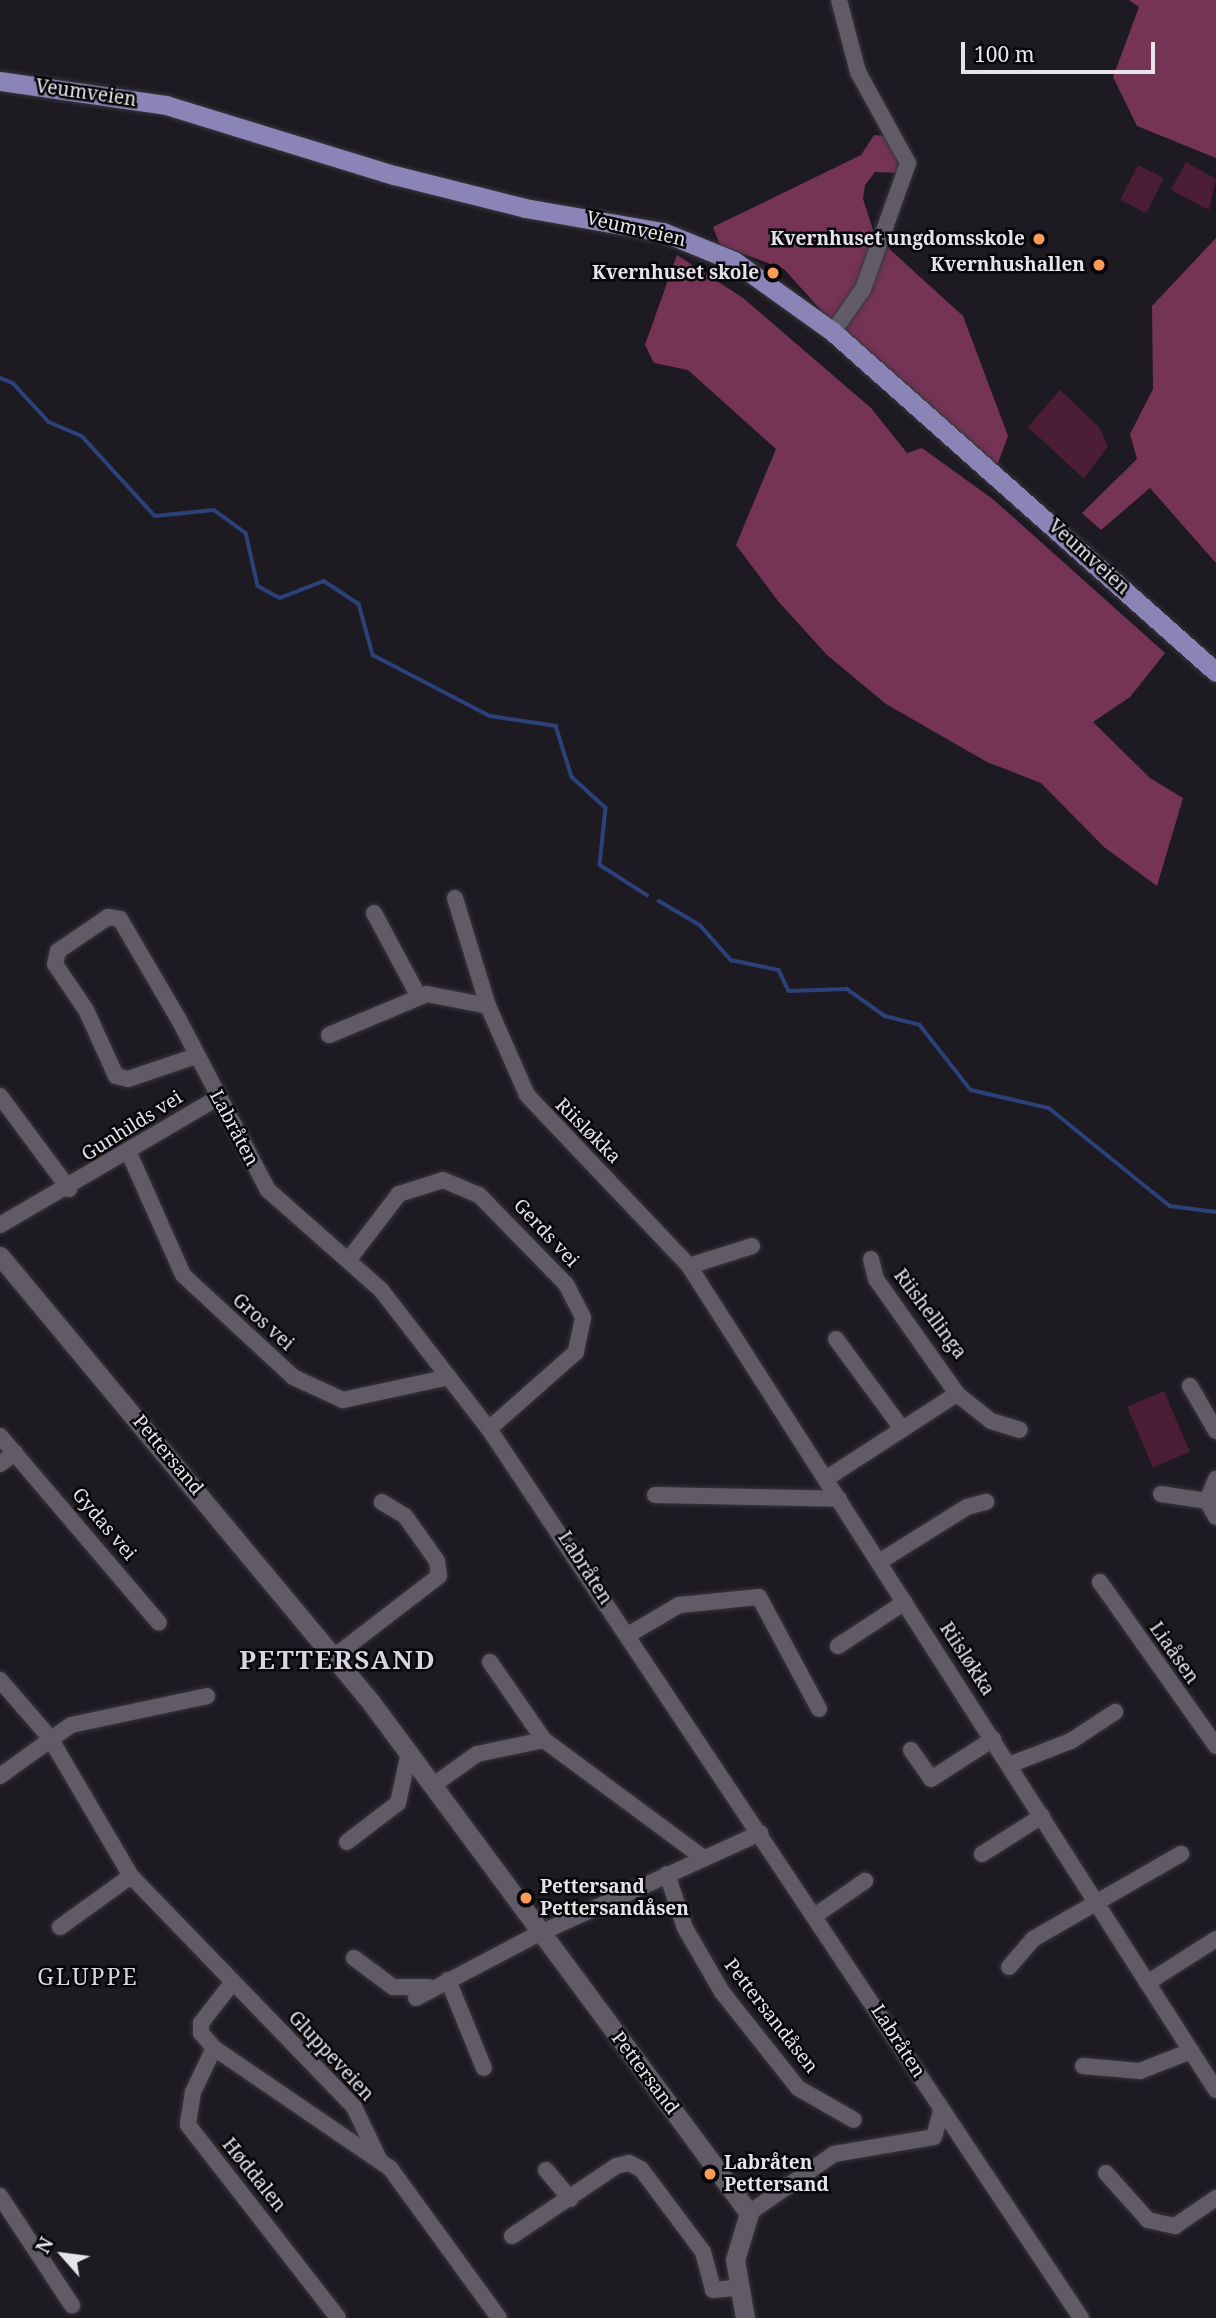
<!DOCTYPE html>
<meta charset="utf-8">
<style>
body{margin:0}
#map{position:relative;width:1216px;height:2318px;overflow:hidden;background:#1e1a22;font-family:"Noto Serif",serif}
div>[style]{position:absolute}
.green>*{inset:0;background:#4c1d36;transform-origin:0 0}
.forest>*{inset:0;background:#753456}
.stream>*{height:3.5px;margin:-1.75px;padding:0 1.75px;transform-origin:1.75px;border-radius:1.75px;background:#2b417a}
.roads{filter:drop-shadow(0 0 2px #39363d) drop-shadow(0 0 2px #39363d)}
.minor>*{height:16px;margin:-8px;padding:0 8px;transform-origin:8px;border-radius:8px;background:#605b66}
.tertiary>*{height:19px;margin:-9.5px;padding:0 9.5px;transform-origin:9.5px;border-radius:9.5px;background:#605b66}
.primary>*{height:19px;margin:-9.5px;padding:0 9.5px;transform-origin:9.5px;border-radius:9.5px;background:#8a84b7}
.dots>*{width:19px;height:19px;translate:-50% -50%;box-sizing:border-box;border:4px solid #070609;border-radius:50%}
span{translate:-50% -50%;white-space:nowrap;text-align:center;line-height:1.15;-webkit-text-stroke:5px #070609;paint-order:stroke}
.street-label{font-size:19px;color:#e6e3e9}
.poi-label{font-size:19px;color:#e6e3e9;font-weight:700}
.right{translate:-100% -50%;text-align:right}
.left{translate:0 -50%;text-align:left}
.quarter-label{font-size:23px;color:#dad4e0;letter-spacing:2px}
.district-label{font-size:26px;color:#dad4e0;font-weight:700;letter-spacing:2px}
.north{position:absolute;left:28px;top:2220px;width:70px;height:70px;-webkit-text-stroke:5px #070609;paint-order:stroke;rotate:298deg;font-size:19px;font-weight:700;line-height:28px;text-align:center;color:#e6e3e9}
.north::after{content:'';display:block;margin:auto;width:24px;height:32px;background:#e6e3e9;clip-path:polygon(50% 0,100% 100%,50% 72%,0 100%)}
.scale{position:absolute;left:961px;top:42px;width:194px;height:32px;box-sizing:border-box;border:4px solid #e6e3e9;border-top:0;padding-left:9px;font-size:21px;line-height:24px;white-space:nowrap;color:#e6e3e9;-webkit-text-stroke:5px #070609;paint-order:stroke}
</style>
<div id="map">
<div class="green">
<i style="clip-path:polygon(1186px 162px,1216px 179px,1209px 210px,1171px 190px)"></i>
<i style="left:1138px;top:165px;width:29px;height:39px;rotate:27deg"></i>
<i style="clip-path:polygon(1060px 390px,1099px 427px,1108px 446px,1084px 479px,1028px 427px)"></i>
<i style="left:1164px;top:1391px;width:66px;height:40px;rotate:67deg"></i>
</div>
<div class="forest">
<i style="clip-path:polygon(1129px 0,1216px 0,1216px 158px,1137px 126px,1113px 77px,1139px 7px)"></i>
<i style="clip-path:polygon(874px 135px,889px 136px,900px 173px,875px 172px,865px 185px,863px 199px,875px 236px,963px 316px,1008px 436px,997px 466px,821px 310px,784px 269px,720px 245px,713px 227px,861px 155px)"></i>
<i style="clip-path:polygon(1216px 238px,1216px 563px,1150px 488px,1101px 530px,1082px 513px,1137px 459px,1130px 434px,1153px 389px,1152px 306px)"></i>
<i style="clip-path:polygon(677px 255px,743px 298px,871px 408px,907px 453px,922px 448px,994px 500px,1165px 653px,1130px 697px,1093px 722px,1150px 778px,1183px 798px,1157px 886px,1104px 847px,1041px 783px,987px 762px,886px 704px,827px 655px,778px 601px,736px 545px,776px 449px,688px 370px,654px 363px,645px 345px)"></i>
</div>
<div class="stream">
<i style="left:0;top:378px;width:14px;rotate:21deg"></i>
<i style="left:13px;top:383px;width:53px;rotate:47.3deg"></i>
<i style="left:49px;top:422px;width:36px;rotate:23deg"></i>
<i style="left:82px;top:436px;width:108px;rotate:47.6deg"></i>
<i style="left:155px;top:516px;width:59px;rotate:-5.8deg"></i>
<i style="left:214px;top:510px;width:39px;rotate:36deg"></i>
<i style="left:246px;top:533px;width:54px;rotate:77.2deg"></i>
<i style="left:258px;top:586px;width:25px;rotate:29deg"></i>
<i style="left:280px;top:598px;width:47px;rotate:-21.1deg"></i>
<i style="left:324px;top:581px;width:42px;rotate:33.3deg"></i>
<i style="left:359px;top:604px;width:53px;rotate:74.6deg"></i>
<i style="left:373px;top:655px;width:132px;rotate:27.5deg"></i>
<i style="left:490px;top:716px;width:67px;rotate:8.6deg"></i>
<i style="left:556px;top:726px;width:53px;rotate:72.6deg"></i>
<i style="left:572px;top:777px;width:46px;rotate:42.4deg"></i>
<i style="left:606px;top:808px;width:57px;rotate:96deg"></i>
<i style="left:600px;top:865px;width:56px;rotate:32.6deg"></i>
<i style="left:659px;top:901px;width:48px;rotate:30.3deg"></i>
<i style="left:700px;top:925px;width:47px;rotate:48.5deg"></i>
<i style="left:731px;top:960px;width:49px;rotate:11.8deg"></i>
<i style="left:779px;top:970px;width:23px;rotate:65deg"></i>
<i style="left:789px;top:991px;width:58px;rotate:-2deg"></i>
<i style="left:847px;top:989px;width:47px;rotate:35.4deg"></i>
<i style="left:885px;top:1016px;width:36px;rotate:14deg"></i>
<i style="left:920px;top:1025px;width:83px;rotate:51.9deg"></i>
<i style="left:971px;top:1090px;width:80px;rotate:13deg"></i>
<i style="left:1049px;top:1108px;width:156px;rotate:39deg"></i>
<i style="left:1170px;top:1206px;width:46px;rotate:7.4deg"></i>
</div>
<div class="roads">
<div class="minor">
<i style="left:833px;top:332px;width:52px;rotate:-55.1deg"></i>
<i style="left:863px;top:289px;width:134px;rotate:-70.3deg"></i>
<i style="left:908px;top:163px;width:104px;rotate:-118.8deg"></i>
<i style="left:858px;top:72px;width:74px;rotate:-104.8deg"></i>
<i style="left:455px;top:898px;width:113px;rotate:73deg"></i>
<i style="left:488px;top:1006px;width:97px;rotate:66.3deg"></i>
<i style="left:527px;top:1095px;width:236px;rotate:46.5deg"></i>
<i style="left:689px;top:1266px;width:978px;rotate:57.4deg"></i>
<i style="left:374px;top:913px;width:93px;rotate:61.8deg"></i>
<i style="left:329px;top:1035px;width:106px;rotate:-22.7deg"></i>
<i style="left:427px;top:994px;width:62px;rotate:11.1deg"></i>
<i style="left:196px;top:1056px;width:72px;rotate:161.3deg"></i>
<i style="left:128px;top:1079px;width:12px;rotate:-166deg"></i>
<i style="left:116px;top:1076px;width:72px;rotate:-114.4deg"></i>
<i style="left:86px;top:1010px;width:55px;rotate:-124deg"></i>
<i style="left:55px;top:964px;width:13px;rotate:-77deg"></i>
<i style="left:58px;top:951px;width:60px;rotate:-34.2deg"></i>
<i style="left:108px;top:917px;width:12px;rotate:9deg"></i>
<i style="left:120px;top:919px;width:117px;rotate:59.7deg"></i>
<i style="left:179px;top:1020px;width:192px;rotate:62.4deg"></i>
<i style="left:268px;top:1190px;width:151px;rotate:41.5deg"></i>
<i style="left:381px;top:1290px;width:176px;rotate:52.2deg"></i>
<i style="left:489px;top:1429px;width:1068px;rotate:56.34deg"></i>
<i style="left:0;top:1096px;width:116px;rotate:53.4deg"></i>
<i style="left:129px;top:1153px;width:133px;rotate:66.1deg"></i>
<i style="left:183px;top:1275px;width:150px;rotate:42.8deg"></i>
<i style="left:293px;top:1377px;width:55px;rotate:24.7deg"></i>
<i style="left:343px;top:1400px;width:108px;rotate:-12.2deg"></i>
<i style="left:0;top:1225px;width:251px;rotate:-30.3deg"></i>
<i style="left:350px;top:1258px;width:81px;rotate:-52.6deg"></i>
<i style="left:399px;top:1194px;width:46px;rotate:-17.7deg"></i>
<i style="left:443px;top:1180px;width:39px;rotate:23deg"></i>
<i style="left:479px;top:1195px;width:124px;rotate:45.7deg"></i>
<i style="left:566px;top:1284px;width:38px;rotate:63deg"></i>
<i style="left:583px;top:1318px;width:35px;rotate:102deg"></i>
<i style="left:576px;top:1352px;width:116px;rotate:138.5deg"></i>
<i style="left:871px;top:1259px;width:21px;rotate:76deg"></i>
<i style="left:876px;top:1279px;width:141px;rotate:54.8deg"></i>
<i style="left:957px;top:1394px;width:43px;rotate:38.5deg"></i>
<i style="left:991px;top:1421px;width:30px;rotate:17deg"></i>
<i style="left:689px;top:1266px;width:66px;rotate:-17.6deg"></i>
<i style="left:836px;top:1339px;width:112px;rotate:53.7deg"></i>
<i style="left:1190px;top:1386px;width:52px;rotate:60deg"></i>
<i style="left:0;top:1436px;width:245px;rotate:49.6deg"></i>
<i style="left:0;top:1464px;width:19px;rotate:-36deg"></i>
<i style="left:827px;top:1478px;width:155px;rotate:-32.9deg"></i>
<i style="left:1161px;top:1494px;width:47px;rotate:8.7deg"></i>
<i style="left:1207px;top:1501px;width:18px;rotate:61deg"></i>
<i style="left:655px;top:1495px;width:184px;rotate:1.2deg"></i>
<i style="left:1207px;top:1501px;width:24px;rotate:-68deg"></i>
<i style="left:879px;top:1562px;width:104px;rotate:-32deg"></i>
<i style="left:967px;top:1507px;width:20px;rotate:-15deg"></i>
<i style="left:1100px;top:1582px;width:201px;rotate:54.7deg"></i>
<i style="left:628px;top:1635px;width:59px;rotate:-30.5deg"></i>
<i style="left:679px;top:1605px;width:80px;rotate:-5.7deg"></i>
<i style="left:759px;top:1597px;width:127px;rotate:61.8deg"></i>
<i style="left:838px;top:1646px;width:80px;rotate:-33.3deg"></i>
<i style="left:335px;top:1656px;width:131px;rotate:-37.6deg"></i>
<i style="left:439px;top:1576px;width:15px;rotate:-98deg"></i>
<i style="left:437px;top:1561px;width:55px;rotate:-125.4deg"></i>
<i style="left:405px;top:1516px;width:27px;rotate:-149deg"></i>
<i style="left:490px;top:1662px;width:95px;rotate:55.3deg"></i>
<i style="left:544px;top:1740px;width:197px;rotate:36.5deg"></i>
<i style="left:0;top:1680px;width:77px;rotate:49.2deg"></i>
<i style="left:50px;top:1738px;width:160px;rotate:59.6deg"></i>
<i style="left:131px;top:1876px;width:321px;rotate:46deg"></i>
<i style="left:354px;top:2107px;width:58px;rotate:64.3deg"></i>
<i style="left:911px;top:1750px;width:35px;rotate:55deg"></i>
<i style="left:931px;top:1779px;width:74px;rotate:-32.8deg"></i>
<i style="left:1009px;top:1765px;width:66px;rotate:-21.2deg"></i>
<i style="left:1071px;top:1741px;width:53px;rotate:-33.4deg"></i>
<i style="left:0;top:1776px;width:87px;rotate:-35.7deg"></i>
<i style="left:71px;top:1725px;width:139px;rotate:-12deg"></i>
<i style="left:432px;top:1786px;width:55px;rotate:-35.4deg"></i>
<i style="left:477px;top:1754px;width:68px;rotate:-11.8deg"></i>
<i style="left:347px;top:1842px;width:64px;rotate:-37.4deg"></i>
<i style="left:398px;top:1803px;width:52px;rotate:-77.8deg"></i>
<i style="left:982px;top:1854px;width:71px;rotate:-32.3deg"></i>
<i style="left:667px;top:1874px;width:57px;rotate:71.6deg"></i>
<i style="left:685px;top:1928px;width:74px;rotate:60deg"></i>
<i style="left:722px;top:1992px;width:122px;rotate:51.6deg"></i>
<i style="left:798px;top:2088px;width:64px;rotate:29.7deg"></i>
<i style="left:816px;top:1915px;width:60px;rotate:-34.8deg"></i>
<i style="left:60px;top:1927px;width:87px;rotate:-35.7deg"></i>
<i style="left:354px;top:1958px;width:49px;rotate:36.6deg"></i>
<i style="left:393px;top:1987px;width:35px"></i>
<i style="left:1009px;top:1967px;width:37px;rotate:-49deg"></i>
<i style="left:1033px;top:1939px;width:171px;rotate:-29.9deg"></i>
<i style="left:448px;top:1980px;width:95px;rotate:67.8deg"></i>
<i style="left:232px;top:1983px;width:51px;rotate:127.8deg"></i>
<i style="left:201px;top:2023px;width:10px;rotate:90deg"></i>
<i style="left:201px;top:2033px;width:20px;rotate:49deg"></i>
<i style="left:214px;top:2048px;width:213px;rotate:34.3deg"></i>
<i style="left:390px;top:2168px;width:185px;rotate:54deg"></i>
<i style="left:1147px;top:1983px;width:82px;rotate:-32.5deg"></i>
<i style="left:416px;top:1998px;width:140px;rotate:-27.7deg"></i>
<i style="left:540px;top:1933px;width:242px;rotate:-24.4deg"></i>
<i style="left:214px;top:2048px;width:49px;rotate:115.5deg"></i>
<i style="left:193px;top:2092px;width:33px;rotate:99deg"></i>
<i style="left:188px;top:2125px;width:244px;rotate:52.1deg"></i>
<i style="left:1083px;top:2066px;width:57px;rotate:5deg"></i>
<i style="left:1140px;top:2071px;width:55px;rotate:-21.4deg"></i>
<i style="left:546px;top:2170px;width:38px;rotate:50deg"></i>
<i style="left:1106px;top:2173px;width:63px;rotate:48.2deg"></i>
<i style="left:1148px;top:2220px;width:28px;rotate:13deg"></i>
<i style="left:1175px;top:2226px;width:50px;rotate:-34.3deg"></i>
<i style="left:0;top:2196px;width:131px;rotate:56.6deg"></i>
<i style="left:749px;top:2213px;width:103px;rotate:-34.8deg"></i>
<i style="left:834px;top:2154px;width:101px;rotate:-9.6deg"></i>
<i style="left:934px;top:2137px;width:28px;rotate:-75deg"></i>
<i style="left:512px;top:2236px;width:125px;rotate:-33.9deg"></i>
<i style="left:616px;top:2166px;width:13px;rotate:-13deg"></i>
<i style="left:629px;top:2163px;width:13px;rotate:27deg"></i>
<i style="left:641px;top:2169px;width:104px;rotate:53.2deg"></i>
<i style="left:703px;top:2252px;width:39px;rotate:75deg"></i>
<i style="left:713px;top:2290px;width:25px;rotate:-5deg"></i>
</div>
<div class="tertiary">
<i style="left:0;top:1256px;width:579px;rotate:50.26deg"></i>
<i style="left:370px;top:1701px;width:637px;rotate:53.49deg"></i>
<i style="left:749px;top:2213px;width:49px;rotate:106.6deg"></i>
<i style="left:735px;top:2260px;width:59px;rotate:80.2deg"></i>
</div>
<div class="primary">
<i style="left:0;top:81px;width:168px;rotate:8.2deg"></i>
<i style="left:166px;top:105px;width:239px;rotate:17.1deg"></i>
<i style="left:394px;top:175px;width:135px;rotate:14.1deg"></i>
<i style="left:525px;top:208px;width:140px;rotate:9.9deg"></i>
<i style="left:663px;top:232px;width:77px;rotate:22.2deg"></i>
<i style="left:734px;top:261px;width:122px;rotate:35.6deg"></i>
<i style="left:833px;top:332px;width:512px;rotate:41.6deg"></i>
</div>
</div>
<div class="dots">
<i style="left:1039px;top:239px;background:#fe9b59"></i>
<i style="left:1099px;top:265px;background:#fe9b59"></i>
<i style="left:773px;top:273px;background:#fe9b59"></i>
<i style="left:526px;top:1898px;background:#fe9b59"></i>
<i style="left:710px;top:2174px;background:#fe9b59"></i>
</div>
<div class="street-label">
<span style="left:86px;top:93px;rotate:8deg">Veumveien</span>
<span style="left:636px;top:229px;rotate:13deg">Veumveien</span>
<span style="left:1089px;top:557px;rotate:42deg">Veumveien</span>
<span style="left:132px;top:1126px;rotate:-32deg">Gunhilds vei</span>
<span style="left:234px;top:1128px;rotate:62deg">Labråten</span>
<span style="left:588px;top:1131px;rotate:45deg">Riisløkka</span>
<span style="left:546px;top:1233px;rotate:47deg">Gerds vei</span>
<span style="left:930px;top:1314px;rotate:53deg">Riishellinga</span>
<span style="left:263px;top:1322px;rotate:42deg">Gros vei</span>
<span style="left:168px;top:1455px;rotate:50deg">Pettersand</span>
<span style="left:104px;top:1524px;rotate:50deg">Gydas vei</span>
<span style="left:585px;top:1568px;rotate:57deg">Labråten</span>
<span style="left:1174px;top:1653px;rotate:55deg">Liaåsen</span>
<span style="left:967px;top:1659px;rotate:57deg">Riisløkka</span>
<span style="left:771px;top:2016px;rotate:52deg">Pettersandåsen</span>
<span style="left:898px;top:2041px;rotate:57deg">Labråten</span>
<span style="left:331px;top:2056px;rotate:47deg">Gluppeveien</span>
<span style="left:645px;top:2073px;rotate:53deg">Pettersand</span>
<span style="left:254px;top:2175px;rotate:51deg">Høddalen</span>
</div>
<div class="poi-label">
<span class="right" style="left:1025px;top:239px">Kvernhuset ungdomsskole</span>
<span class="right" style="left:1085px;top:265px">Kvernhushallen</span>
<span class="right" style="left:759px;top:273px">Kvernhuset skole</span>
<span class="left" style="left:540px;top:1898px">Pettersand<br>Pettersandåsen</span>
<span class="left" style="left:724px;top:2174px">Labråten<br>Pettersand</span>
</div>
<div class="quarter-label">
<span style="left:88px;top:1976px">GLUPPE</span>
</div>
<div class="district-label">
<span style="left:338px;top:1660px">PETTERSAND</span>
</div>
<div class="north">N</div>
<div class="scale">100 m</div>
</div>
